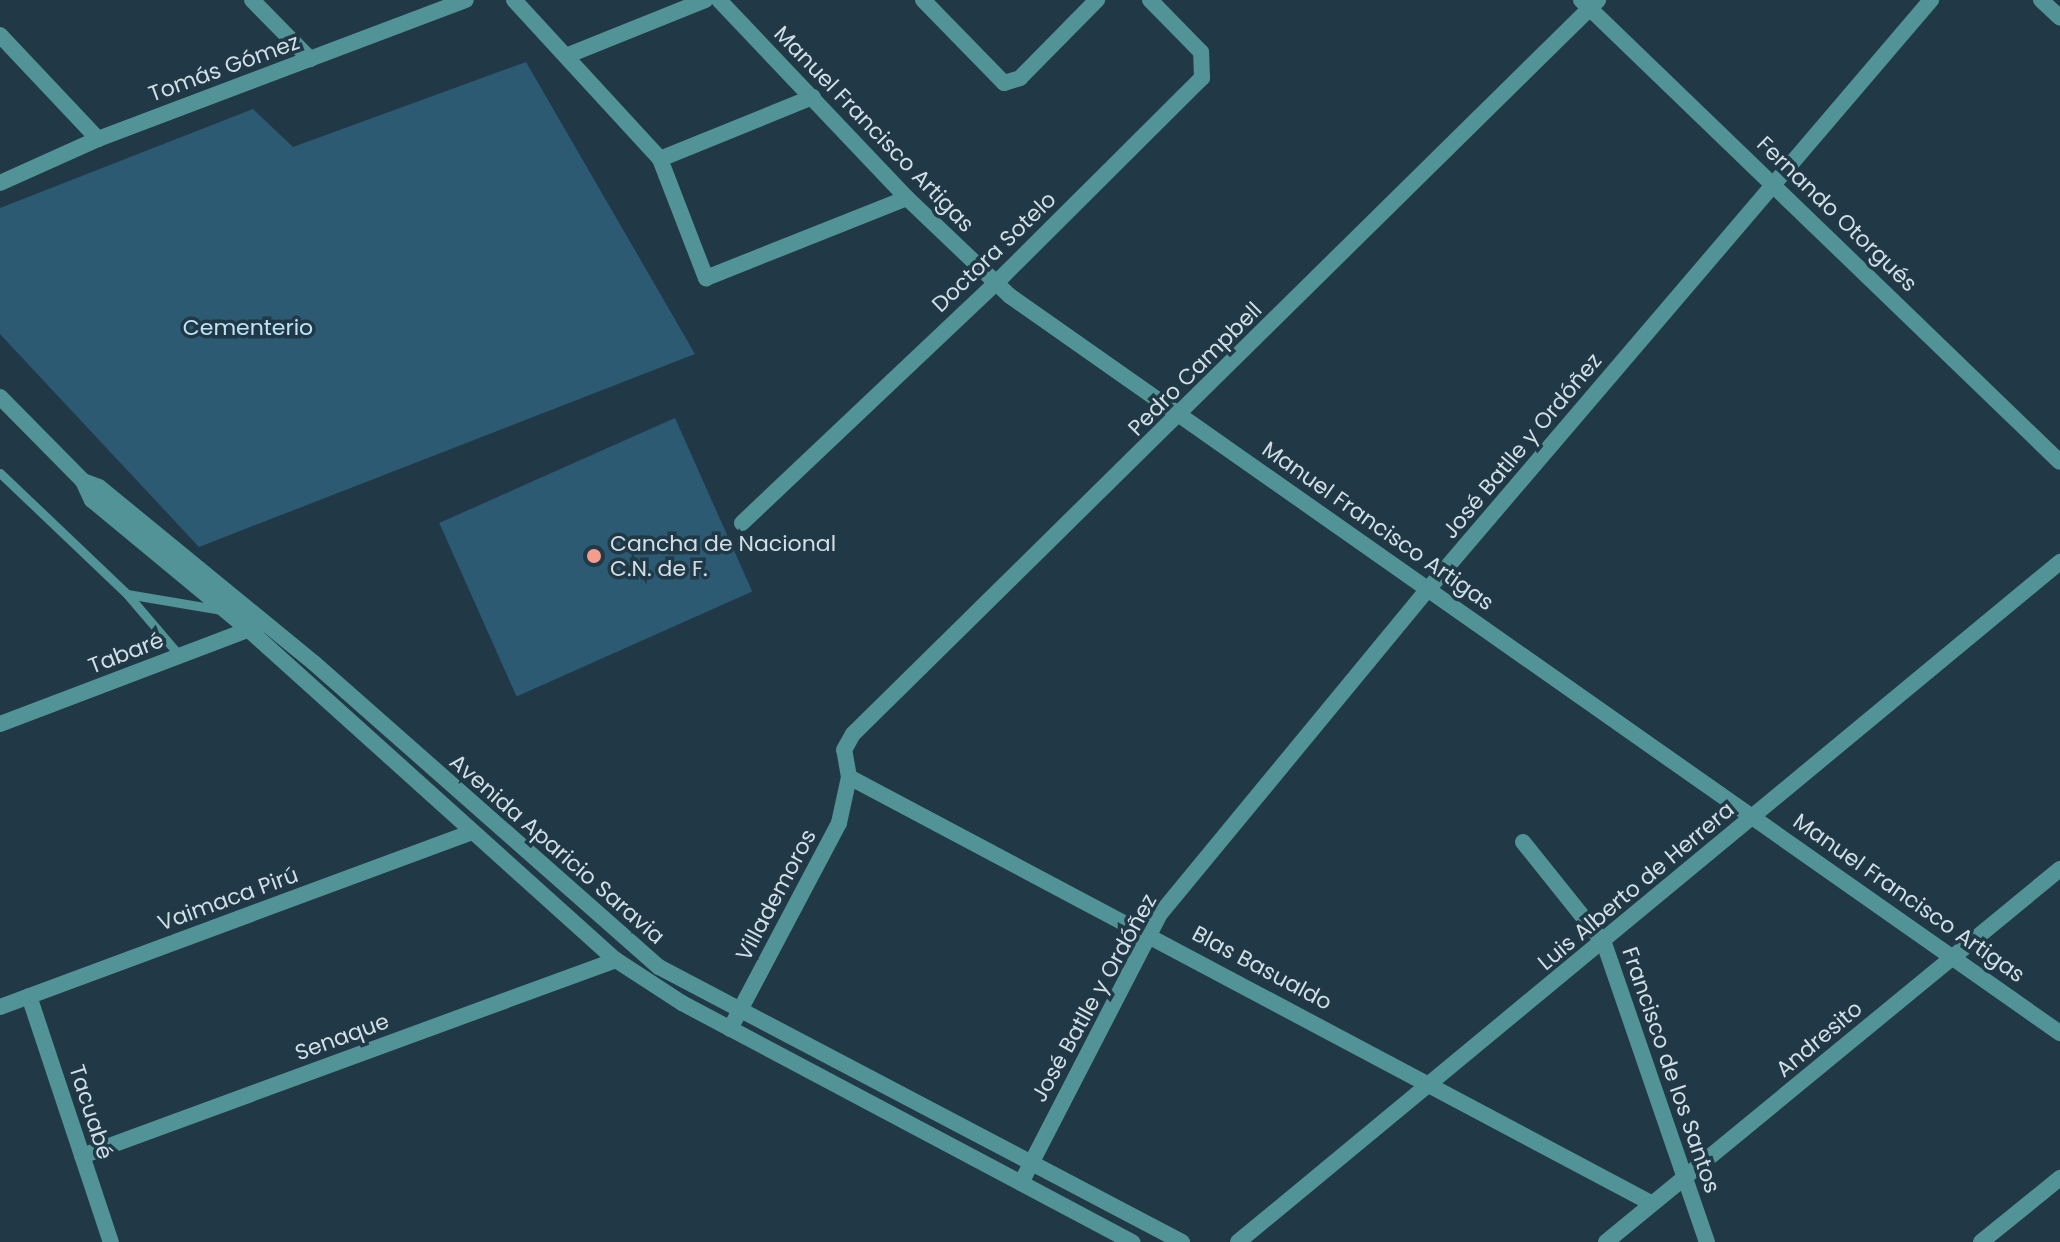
<!DOCTYPE html>
<meta charset="utf-8">
<style>
body{margin:0}
#map{position:relative;width:2060px;height:1242px;overflow:hidden;background:#213946;font-family:Poppins,sans-serif}
div>[style]{position:absolute}
.green>*{inset:0;background:#2b5a72;transform-origin:0 0}
.service>*{height:9px;margin:-4.5px;padding:0 4.5px;transform-origin:4.5px;border-radius:4.5px;background:#519397}
.minor>*{height:16px;margin:-8px;padding:0 8px;transform-origin:8px;border-radius:8px;background:#519397}
.tertiary>*{height:16px;margin:-8px;padding:0 8px;transform-origin:8px;border-radius:8px;background:#519397}
.dots>*{width:22px;height:22px;translate:-50% -50%;box-sizing:border-box;border:4px solid #213946;border-radius:50%}
span{translate:-50% -50%;white-space:nowrap;text-align:center;line-height:1.15;-webkit-text-stroke:7px #213946;paint-order:stroke}
.street-label{font-size:22px;color:#d0dee6}
.park-label{font-size:22px;color:#bde2f6}
.poi-label{font-size:22px;color:#d0dee6}
.left{translate:0 -50%;text-align:left}
</style>
<div id="map">
<div class="green">
<i style="clip-path:polygon(526px 62px,695px 354px,199px 547px,0 334px,0 208px,253px 109px,293px 147px)"></i>
<i style="left:675px;top:418px;width:190px;height:258px;rotate:66deg"></i>
</div>
<div class="service">
<i style="left:0;top:473px;width:175px;rotate:43.6deg"></i>
<i style="left:127px;top:594px;width:82px;rotate:49.5deg"></i>
<i style="left:127px;top:594px;width:96px;rotate:9.6deg"></i>
</div>
<div class="minor">
<i style="left:252px;top:0;width:83px;rotate:45.5deg"></i>
<i style="left:514px;top:0;width:216px;rotate:47.4deg"></i>
<i style="left:660px;top:159px;width:128px;rotate:68.9deg"></i>
<i style="left:706px;top:278px;width:216px;rotate:-21.7deg"></i>
<i style="left:719px;top:0;width:273px;rotate:46.5deg"></i>
<i style="left:907px;top:198px;width:142px;rotate:43.6deg"></i>
<i style="left:1010px;top:296px;width:1283px;rotate:35.07deg"></i>
<i style="left:923px;top:0;width:116px;rotate:45.7deg"></i>
<i style="left:1004px;top:83px;width:17px;rotate:-17deg"></i>
<i style="left:1020px;top:78px;width:110px;rotate:-45.4deg"></i>
<i style="left:1581px;top:0;width:665px;rotate:43.97deg"></i>
<i style="left:2041px;top:0;width:26px;rotate:43deg"></i>
<i style="left:0;top:35px;width:143px;rotate:46.7deg"></i>
<i style="left:566px;top:56px;width:150px;rotate:-21.9deg"></i>
<i style="left:660px;top:159px;width:165px;rotate:-22.1deg"></i>
<i style="left:0;top:183px;width:107px;rotate:-24.2deg"></i>
<i style="left:98px;top:139px;width:393px;rotate:-20.7deg"></i>
<i style="left:742px;top:523px;width:349px;rotate:-43.4deg"></i>
<i style="left:996px;top:283px;width:291px;rotate:-44.9deg"></i>
<i style="left:1202px;top:78px;width:26px;rotate:-92deg"></i>
<i style="left:1201px;top:52px;width:73px;rotate:-134.4deg"></i>
<i style="left:0;top:724px;width:279px;rotate:-20.8deg"></i>
<i style="left:849px;top:777px;width:908px;rotate:27.98deg"></i>
<i style="left:1523px;top:842px;width:129px;rotate:51.3deg"></i>
<i style="left:1604px;top:943px;width:316px;rotate:71deg"></i>
<i style="left:29px;top:996px;width:259px;rotate:71.6deg"></i>
<i style="left:0;top:1007px;width:503px;rotate:-20.34deg"></i>
<i style="left:730px;top:1029px;width:233px;rotate:-62.1deg"></i>
<i style="left:839px;top:823px;width:47px;rotate:-77.7deg"></i>
<i style="left:849px;top:777px;width:27px;rotate:-100deg"></i>
<i style="left:844px;top:750px;width:18px;rotate:-61deg"></i>
<i style="left:853px;top:734px;width:1046px;rotate:-44.57deg"></i>
<i style="left:82px;top:1156px;width:569px;rotate:-20.16deg"></i>
<i style="left:1021px;top:1183px;width:303px;rotate:-62.7deg"></i>
<i style="left:1160px;top:914px;width:424px;rotate:-50.5deg"></i>
<i style="left:1430px;top:587px;width:772px;rotate:-49.52deg"></i>
<i style="left:1238px;top:1242px;width:1067px;rotate:-39.6deg"></i>
<i style="left:1606px;top:1242px;width:588px;rotate:-39.41deg"></i>
<i style="left:1981px;top:1242px;width:102px;rotate:-39deg"></i>
</div>
<div class="tertiary">
<i style="left:0;top:397px;width:118px;rotate:45.3deg"></i>
<i style="left:83px;top:481px;width:21px;rotate:65deg"></i>
<i style="left:92px;top:500px;width:204px;rotate:39.6deg"></i>
<i style="left:249px;top:630px;width:494px;rotate:42deg"></i>
<i style="left:616px;top:960px;width:79px;rotate:33.1deg"></i>
<i style="left:682px;top:1003px;width:510px;rotate:27.97deg"></i>
<i style="left:83px;top:481px;width:17px;rotate:21deg"></i>
<i style="left:99px;top:487px;width:278px;rotate:39.3deg"></i>
<i style="left:314px;top:663px;width:460px;rotate:41.4deg"></i>
<i style="left:659px;top:967px;width:591px;rotate:27.74deg"></i>
</div>
<div class="dots">
<i style="left:594px;top:556px;background:#f49d8c"></i>
</div>
<div class="street-label">
<span style="left:224px;top:68px;rotate:-20deg">Tomás Gómez</span>
<span style="left:874px;top:129px;rotate:46deg">Manuel Francisco Artigas</span>
<span style="left:1837px;top:214px;rotate:44deg">Fernando Otorgués</span>
<span style="left:994px;top:252px;rotate:-44deg">Doctora Sotelo</span>
<span style="left:1195px;top:369px;rotate:-45deg">Pedro Campbell</span>
<span style="left:1522px;top:446px;rotate:-50deg">José Batlle y Ordóñez</span>
<span style="left:1378px;top:526px;rotate:35deg">Manuel Francisco Artigas</span>
<span style="left:126px;top:653px;rotate:-21deg">Tabaré</span>
<span style="left:557px;top:849px;rotate:41deg">Avenida Aparicio Saravia</span>
<span style="left:1636px;top:886px;rotate:-40deg">Luis Alberto de Herrera</span>
<span style="left:776px;top:895px;rotate:-62deg">Villademoros</span>
<span style="left:1909px;top:898px;rotate:35deg">Manuel Francisco Artigas</span>
<span style="left:228px;top:899px;rotate:-20deg">Vaimaca Pirú</span>
<span style="left:1262px;top:968px;rotate:28deg">Blas Basualdo</span>
<span style="left:1094px;top:998px;rotate:-61deg">José Batlle y Ordóñez</span>
<span style="left:342px;top:1037px;rotate:-20deg">Senaque</span>
<span style="left:1819px;top:1039px;rotate:-40deg">Andresito</span>
<span style="left:1671px;top:1070px;rotate:71deg">Francisco de los Santos</span>
<span style="left:91px;top:1112px;rotate:72deg">Tacuabé</span>
</div>
<div class="park-label">
<span style="left:248px;top:328px">Cementerio</span>
</div>
<div class="poi-label">
<span class="left" style="left:610px;top:556px">Cancha de Nacional<br>C.N. de F.</span>
</div>
</div>
